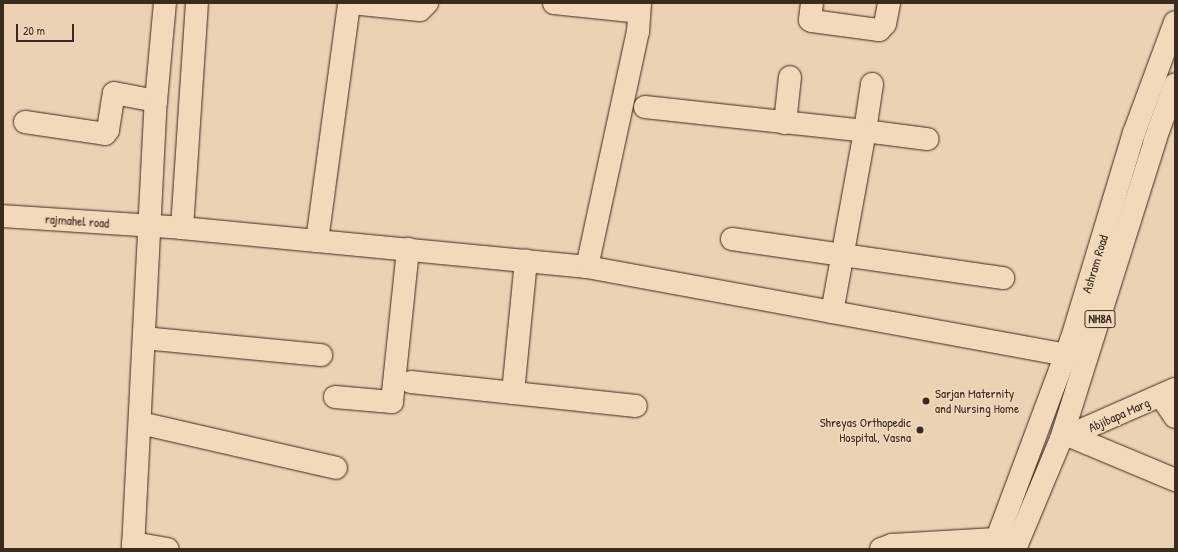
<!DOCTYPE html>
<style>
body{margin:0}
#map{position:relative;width:1178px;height:552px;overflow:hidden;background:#ead2b3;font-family:"Patrick Hand",sans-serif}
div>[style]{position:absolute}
.roads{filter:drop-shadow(0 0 1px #3b2a1e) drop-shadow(0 0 1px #3b2a1e)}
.minor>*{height:22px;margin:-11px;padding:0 11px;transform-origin:11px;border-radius:11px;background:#f1d9b9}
.major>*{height:22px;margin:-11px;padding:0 11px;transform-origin:11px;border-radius:11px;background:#f1d9b9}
.dots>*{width:11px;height:11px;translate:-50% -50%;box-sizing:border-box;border:2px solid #f1d9b9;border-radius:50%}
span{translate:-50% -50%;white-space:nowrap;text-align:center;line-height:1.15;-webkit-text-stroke:3px #f1d9b9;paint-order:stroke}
.shield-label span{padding:1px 3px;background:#f1d9b9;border:1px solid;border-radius:3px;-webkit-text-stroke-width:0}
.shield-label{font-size:12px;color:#3b2a1e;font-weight:700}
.street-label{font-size:13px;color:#3b2a1e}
.poi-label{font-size:13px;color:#3b2a1e}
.left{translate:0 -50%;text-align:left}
.right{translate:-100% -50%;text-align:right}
.frame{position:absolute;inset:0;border:4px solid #3b2a1e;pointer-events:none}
.scale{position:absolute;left:16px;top:24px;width:58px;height:18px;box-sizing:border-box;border:2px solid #3b2a1e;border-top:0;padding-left:5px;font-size:12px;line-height:14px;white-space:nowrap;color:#3b2a1e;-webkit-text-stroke:3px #f1d9b9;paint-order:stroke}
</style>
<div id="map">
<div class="roads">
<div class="minor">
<i style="left:351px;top:3px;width:69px;rotate:5.8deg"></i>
<i style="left:420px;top:10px;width:10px;rotate:-45deg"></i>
<i style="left:554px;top:3px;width:85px;rotate:6deg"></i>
<i style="left:812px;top:3px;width:17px;rotate:97deg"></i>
<i style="left:810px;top:20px;width:2px;rotate:27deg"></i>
<i style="left:812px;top:21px;width:68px;rotate:7.7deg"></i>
<i style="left:879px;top:30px;width:8px;rotate:-45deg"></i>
<i style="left:885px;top:24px;width:21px;rotate:-79deg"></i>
<i style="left:872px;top:84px;width:48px;rotate:98.5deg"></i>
<i style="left:865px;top:131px;width:63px;rotate:7.4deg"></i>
<i style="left:645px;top:107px;width:221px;rotate:6.2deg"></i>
<i style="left:865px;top:131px;width:184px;rotate:100.3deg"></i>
<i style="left:25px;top:122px;width:81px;rotate:8.5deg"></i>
<i style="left:105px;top:134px;width:5px;rotate:-53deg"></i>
<i style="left:108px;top:130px;width:37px;rotate:-81deg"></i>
<i style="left:114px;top:93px;width:43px;rotate:10.8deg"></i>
<i style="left:785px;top:123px;width:46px;rotate:-83.8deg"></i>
<i style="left:3px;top:216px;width:179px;rotate:3.8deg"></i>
<i style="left:182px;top:228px;width:407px;rotate:5.5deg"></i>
<i style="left:587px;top:267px;width:487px;rotate:10.4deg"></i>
<i style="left:182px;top:228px;width:225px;rotate:-86.2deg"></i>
<i style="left:732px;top:239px;width:274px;rotate:8.2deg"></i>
<i style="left:317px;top:241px;width:240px;rotate:-82.3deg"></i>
<i style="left:587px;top:267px;width:240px;rotate:-77.8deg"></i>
<i style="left:638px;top:32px;width:29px;rotate:-86deg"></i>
<i style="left:144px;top:338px;width:178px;rotate:5.5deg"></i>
<i style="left:411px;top:382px;width:226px;rotate:6.1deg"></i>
<i style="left:513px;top:393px;width:133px;rotate:-84.4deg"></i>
<i style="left:1161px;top:396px;width:25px;rotate:56deg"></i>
<i style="left:335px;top:397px;width:57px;rotate:5deg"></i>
<i style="left:392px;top:402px;width:154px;rotate:-84deg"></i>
<i style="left:140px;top:423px;width:201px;rotate:12.9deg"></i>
<i style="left:1070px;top:436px;width:114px;rotate:22.7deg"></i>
<i style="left:1061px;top:439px;width:124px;rotate:-23.7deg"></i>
<i style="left:133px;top:543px;width:35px;rotate:10deg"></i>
<i style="left:133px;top:549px;width:449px;rotate:-87.1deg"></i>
<i style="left:156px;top:101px;width:98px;rotate:-84.8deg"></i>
<i style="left:881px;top:549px;width:12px;rotate:-20deg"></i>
<i style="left:892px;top:545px;width:104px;rotate:-3.3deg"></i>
</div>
<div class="major">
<i style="left:993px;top:549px;width:225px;rotate:-69.5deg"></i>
<i style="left:1072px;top:338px;width:214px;rotate:-73.2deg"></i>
<i style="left:1134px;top:133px;width:118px;rotate:-69.7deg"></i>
<i style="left:1015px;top:549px;width:119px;rotate:-67.3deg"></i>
<i style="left:1061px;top:439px;width:313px;rotate:-72.5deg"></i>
<i style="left:1155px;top:140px;width:59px;rotate:-70.3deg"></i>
</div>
</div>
<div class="dots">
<i style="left:926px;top:401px;background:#3b2a1e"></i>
<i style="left:920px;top:430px;background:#3b2a1e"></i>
</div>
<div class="shield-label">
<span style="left:1100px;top:319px">NH8A</span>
</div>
<div class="street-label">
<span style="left:77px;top:221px;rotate:4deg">rajmahel road</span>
<span style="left:1095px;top:264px;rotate:-73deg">Ashram Road</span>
<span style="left:1119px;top:415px;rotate:-24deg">Abjibapa Marg</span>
</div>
<div class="poi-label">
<span class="left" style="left:935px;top:401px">Sarjan Maternity<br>and Nursing Home</span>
<span class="right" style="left:911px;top:430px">Shreyas Orthopedic<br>Hospital, Vasna</span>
</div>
<div class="frame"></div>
<div class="scale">20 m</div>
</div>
